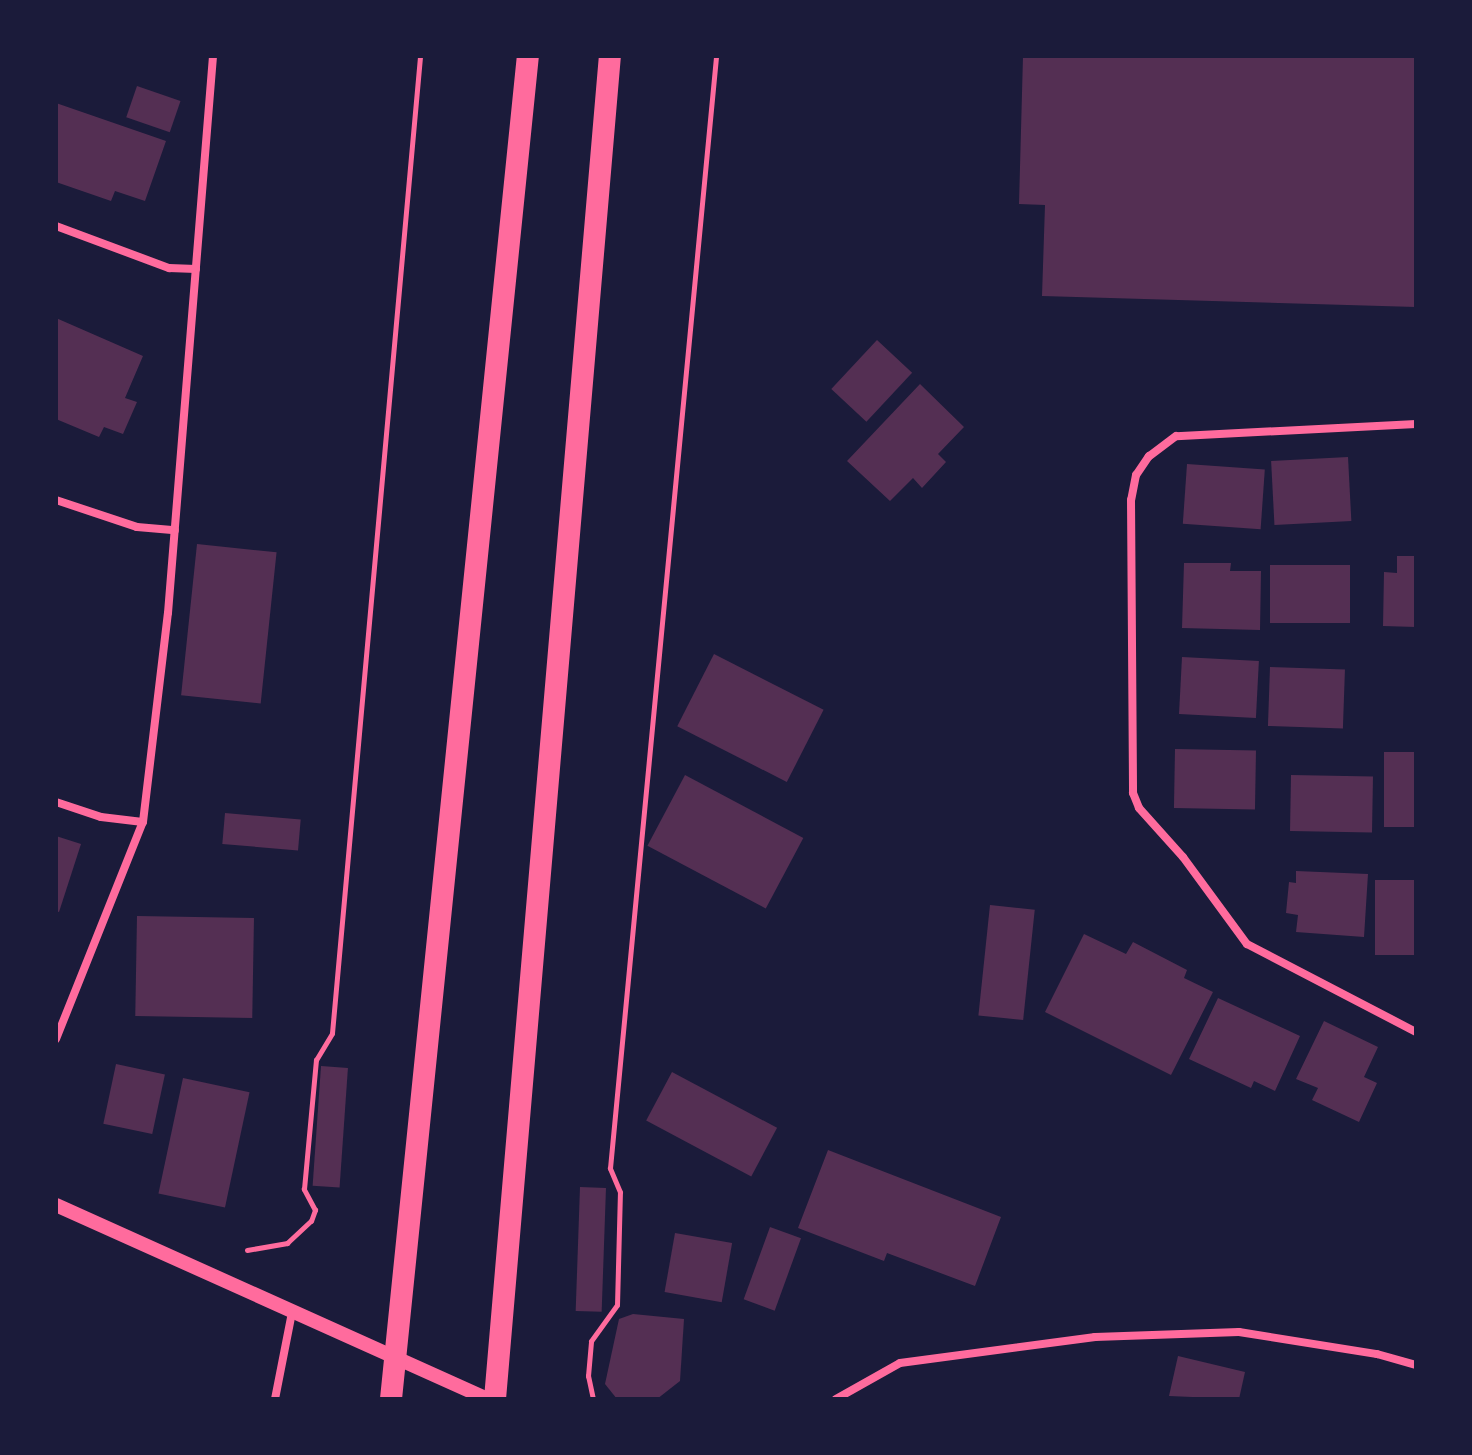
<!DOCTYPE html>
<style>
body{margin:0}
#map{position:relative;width:1472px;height:1455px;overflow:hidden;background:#1b1b3a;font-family:Barlow,sans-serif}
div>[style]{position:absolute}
.building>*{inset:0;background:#542f53;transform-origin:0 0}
.path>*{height:5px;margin:-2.5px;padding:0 2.5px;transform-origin:2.5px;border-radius:2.5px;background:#ff6b9d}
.minor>*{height:8px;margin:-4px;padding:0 4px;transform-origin:4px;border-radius:4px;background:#ff6b9d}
.tertiary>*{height:14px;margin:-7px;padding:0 7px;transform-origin:7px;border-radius:7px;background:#ff6b9d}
.trunk>*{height:22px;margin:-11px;padding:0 11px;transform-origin:11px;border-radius:11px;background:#ff6b9d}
span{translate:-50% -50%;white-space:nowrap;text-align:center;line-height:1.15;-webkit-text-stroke:7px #1b1b3a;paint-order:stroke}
.frame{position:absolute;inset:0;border:58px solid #1b1b3a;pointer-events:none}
</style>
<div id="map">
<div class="building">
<i style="clip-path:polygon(1023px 56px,1416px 56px,1416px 307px,1042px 296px,1045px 205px,1019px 204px)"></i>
<i style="left:137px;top:86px;width:46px;height:33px;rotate:19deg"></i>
<i style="clip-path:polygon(56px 103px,166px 141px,145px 201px,115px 191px,111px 201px,56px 182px)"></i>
<i style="clip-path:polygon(56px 318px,143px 356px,125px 398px,137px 402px,123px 434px,104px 427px,99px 437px,56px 419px)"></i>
<i style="left:877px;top:340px;width:48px;height:67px;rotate:43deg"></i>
<i style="clip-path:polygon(920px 384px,964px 427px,938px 454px,946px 462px,922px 488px,913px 478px,890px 501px,847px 461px)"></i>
<i style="left:1348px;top:457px;width:64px;height:77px;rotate:87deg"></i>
<i style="left:1187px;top:464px;width:78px;height:60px;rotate:4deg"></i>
<i style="left:197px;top:544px;width:80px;height:152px;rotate:6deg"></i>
<i style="clip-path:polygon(1397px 556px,1416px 556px,1416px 627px,1383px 626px,1384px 572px,1397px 573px)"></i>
<i style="clip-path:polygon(1184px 563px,1231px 563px,1230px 571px,1261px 571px,1260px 630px,1182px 628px)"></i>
<i style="left:1270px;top:565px;width:80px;height:58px"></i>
<i style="left:714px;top:654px;width:123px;height:81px;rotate:27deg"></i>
<i style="left:1182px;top:657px;width:77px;height:57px;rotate:3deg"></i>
<i style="left:1270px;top:667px;width:75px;height:59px;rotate:2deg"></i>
<i style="left:1175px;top:749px;width:81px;height:59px;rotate:1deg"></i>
<i style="left:1384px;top:752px;width:32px;height:75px"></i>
<i style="left:685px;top:775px;width:134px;height:80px;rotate:28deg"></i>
<i style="left:1291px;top:775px;width:82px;height:56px;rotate:1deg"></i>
<i style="left:225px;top:813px;width:76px;height:31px;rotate:5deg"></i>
<i style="clip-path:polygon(56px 836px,81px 844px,59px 912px,56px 911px)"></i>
<i style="clip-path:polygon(1296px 871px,1368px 874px,1364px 937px,1296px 932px,1298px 915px,1286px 913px,1289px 882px,1296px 883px)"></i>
<i style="left:1375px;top:880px;width:41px;height:75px"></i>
<i style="left:990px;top:905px;width:45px;height:111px;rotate:6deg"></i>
<i style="left:137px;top:916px;width:117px;height:100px;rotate:1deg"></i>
<i style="clip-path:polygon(1084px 934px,1126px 954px,1133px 942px,1187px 970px,1184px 978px,1213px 992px,1171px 1075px,1045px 1012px)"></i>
<i style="clip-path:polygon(1218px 998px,1300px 1036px,1275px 1091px,1254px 1081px,1251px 1088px,1189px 1059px)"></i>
<i style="clip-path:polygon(1324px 1021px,1378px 1047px,1364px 1077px,1377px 1083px,1359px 1122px,1312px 1100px,1318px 1088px,1296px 1079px)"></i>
<i style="left:116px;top:1064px;width:50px;height:61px;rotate:12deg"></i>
<i style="left:321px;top:1066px;width:27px;height:120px;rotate:4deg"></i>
<i style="left:672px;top:1072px;width:119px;height:55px;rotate:28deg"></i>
<i style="left:183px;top:1078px;width:68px;height:118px;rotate:12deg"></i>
<i style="clip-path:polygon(828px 1150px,1001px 1217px,975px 1286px,887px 1253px,884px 1261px,798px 1228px)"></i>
<i style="left:580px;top:1187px;width:26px;height:124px;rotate:2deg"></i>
<i style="left:770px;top:1227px;width:33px;height:77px;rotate:20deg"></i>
<i style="left:675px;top:1233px;width:58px;height:60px;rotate:10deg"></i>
<i style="clip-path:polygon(633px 1314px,684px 1319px,680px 1381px,657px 1399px,617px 1399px,605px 1384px,619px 1319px)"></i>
<i style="clip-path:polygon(1178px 1356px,1245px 1372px,1239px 1399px,1169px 1396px)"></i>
</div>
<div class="path">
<i style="left:247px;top:1250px;width:41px;rotate:-9.9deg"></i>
<i style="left:287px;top:1243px;width:33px;rotate:-43deg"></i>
<i style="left:311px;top:1221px;width:12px;rotate:-70deg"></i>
<i style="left:315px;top:1210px;width:24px;rotate:-118deg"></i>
<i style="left:304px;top:1189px;width:130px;rotate:-84.7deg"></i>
<i style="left:316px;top:1060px;width:31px;rotate:-59deg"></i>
<i style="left:332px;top:1033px;width:981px;rotate:-84.85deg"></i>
<i style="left:593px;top:1399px;width:24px;rotate:-102deg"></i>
<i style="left:588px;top:1376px;width:35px;rotate:-85deg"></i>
<i style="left:591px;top:1341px;width:44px;rotate:-54.2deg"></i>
<i style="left:617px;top:1305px;width:113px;rotate:-88.5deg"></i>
<i style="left:620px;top:1192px;width:26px;rotate:-113deg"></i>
<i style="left:610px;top:1168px;width:1117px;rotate:-84.55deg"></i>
</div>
<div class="minor">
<i style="left:56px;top:226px;width:121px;rotate:20.4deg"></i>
<i style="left:169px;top:268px;width:27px;rotate:2deg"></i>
<i style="left:1416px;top:424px;width:240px;rotate:177.1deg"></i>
<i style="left:1176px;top:436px;width:34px;rotate:143deg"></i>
<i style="left:1149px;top:456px;width:23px;rotate:124deg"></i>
<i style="left:1136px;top:475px;width:25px;rotate:101deg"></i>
<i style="left:1131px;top:500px;width:293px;rotate:89.6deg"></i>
<i style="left:1133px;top:793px;width:16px;rotate:68deg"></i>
<i style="left:1139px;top:808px;width:66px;rotate:48.1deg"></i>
<i style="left:1183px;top:857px;width:108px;rotate:53.7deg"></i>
<i style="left:1247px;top:944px;width:191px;rotate:27.5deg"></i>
<i style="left:56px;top:500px;width:85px;rotate:18.4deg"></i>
<i style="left:137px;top:527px;width:38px;rotate:5deg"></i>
<i style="left:56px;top:802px;width:47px;rotate:18.4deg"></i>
<i style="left:101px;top:817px;width:42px;rotate:6.8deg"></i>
<i style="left:56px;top:1039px;width:234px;rotate:-68.2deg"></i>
<i style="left:143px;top:822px;width:210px;rotate:-83.2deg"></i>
<i style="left:168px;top:613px;width:559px;rotate:-85.38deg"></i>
<i style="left:275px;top:1399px;width:89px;rotate:-78.9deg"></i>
<i style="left:836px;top:1399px;width:73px;rotate:-29.4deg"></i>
<i style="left:900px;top:1363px;width:197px;rotate:-7.6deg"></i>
<i style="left:1095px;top:1337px;width:144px;rotate:-2deg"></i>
<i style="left:1239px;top:1332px;width:140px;rotate:9.1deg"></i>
<i style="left:1377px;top:1354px;width:41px;rotate:15.8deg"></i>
</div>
<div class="tertiary">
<i style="left:56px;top:1205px;width:474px;rotate:24.2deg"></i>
</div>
<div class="trunk">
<i style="left:391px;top:1399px;width:1350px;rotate:-84.18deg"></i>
<i style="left:495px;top:1399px;width:1348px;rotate:-85.11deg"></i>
</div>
<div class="frame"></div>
</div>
